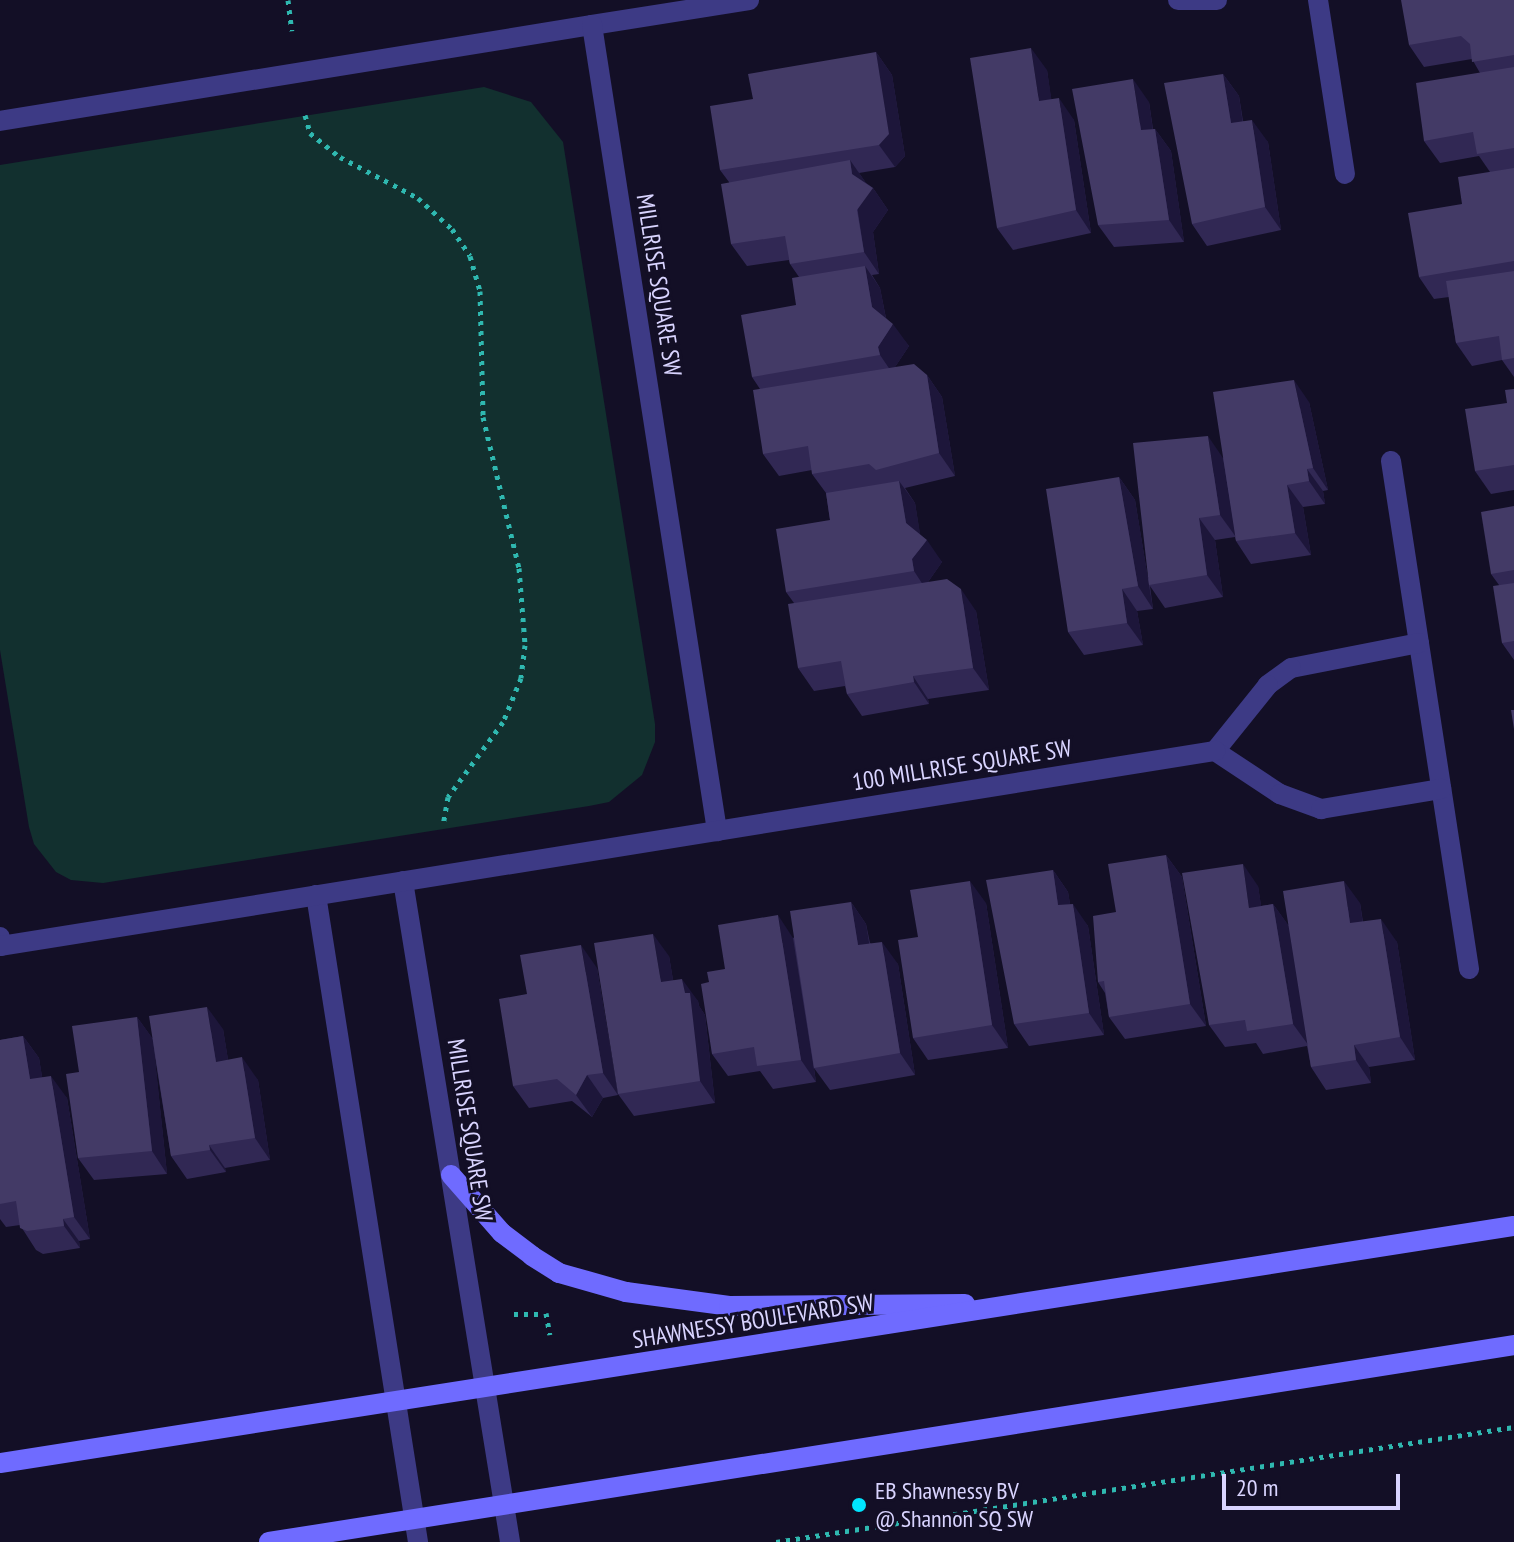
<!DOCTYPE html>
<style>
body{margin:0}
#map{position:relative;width:1514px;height:1542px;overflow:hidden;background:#130f26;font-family:"PT Sans Narrow",sans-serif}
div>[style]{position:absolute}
.green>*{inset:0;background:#12302f}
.path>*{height:5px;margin-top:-2.5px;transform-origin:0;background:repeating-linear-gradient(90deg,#2fb8b0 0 4px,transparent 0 10px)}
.minor>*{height:20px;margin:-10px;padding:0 10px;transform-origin:10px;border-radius:10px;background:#3d3a85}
.secondary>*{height:20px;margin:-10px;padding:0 10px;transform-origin:10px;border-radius:10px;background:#6f6bff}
.wall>*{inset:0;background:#312854}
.shaded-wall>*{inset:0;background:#1d163a}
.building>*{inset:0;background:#433a66}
.dots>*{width:22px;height:22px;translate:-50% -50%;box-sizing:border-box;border:4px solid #130f26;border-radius:50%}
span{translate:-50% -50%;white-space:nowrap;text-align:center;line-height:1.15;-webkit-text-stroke:6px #130f26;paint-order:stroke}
.street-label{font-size:24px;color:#d9d4ff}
.poi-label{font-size:24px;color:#d9d4ff}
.left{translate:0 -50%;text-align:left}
.scale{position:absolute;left:1222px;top:1474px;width:178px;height:36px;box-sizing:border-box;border:4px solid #d9d4ff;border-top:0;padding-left:10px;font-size:24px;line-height:28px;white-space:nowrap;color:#d9d4ff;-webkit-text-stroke:6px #130f26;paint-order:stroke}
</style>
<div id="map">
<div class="green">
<i style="clip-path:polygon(484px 87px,531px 102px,563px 142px,655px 724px,655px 742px,642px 775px,609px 802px,589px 806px,103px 883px,71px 880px,56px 872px,34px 844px,29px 827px,0 650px,0 165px)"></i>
</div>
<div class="path">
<i style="left:288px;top:0;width:31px;rotate:83deg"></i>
<i style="left:305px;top:115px;width:19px;rotate:74deg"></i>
<i style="left:310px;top:133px;width:38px;rotate:39deg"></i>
<i style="left:340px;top:157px;width:88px;rotate:27.7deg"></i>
<i style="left:418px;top:198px;width:46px;rotate:42.4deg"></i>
<i style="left:452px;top:229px;width:32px;rotate:56deg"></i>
<i style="left:470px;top:256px;width:36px;rotate:74deg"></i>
<i style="left:480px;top:291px;width:126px;rotate:88.6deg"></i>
<i style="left:483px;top:417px;width:155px;rotate:76.6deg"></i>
<i style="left:519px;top:568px;width:77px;rotate:85.5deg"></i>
<i style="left:525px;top:645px;width:33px;rotate:97deg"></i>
<i style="left:521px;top:678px;width:48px;rotate:112.2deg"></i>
<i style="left:503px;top:722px;width:93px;rotate:126.3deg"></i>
<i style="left:448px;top:797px;width:28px;rotate:100deg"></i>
<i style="left:546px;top:1313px;width:22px;rotate:80deg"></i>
<i style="left:514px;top:1314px;width:30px"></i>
<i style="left:776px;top:1542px;width:747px;rotate:-8.86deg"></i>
</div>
<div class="minor">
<i style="left:1178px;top:0;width:39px"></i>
<i style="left:1318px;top:0;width:176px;rotate:81.2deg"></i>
<i style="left:592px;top:25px;width:159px;rotate:-9deg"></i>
<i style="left:0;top:121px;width:600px;rotate:-9.21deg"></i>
<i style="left:592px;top:25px;width:816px;rotate:81.18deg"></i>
<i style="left:1391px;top:461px;width:514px;rotate:81.27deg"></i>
<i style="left:1419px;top:643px;width:130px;rotate:168.9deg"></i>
<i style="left:1291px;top:668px;width:29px;rotate:144deg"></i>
<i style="left:1268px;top:685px;width:85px;rotate:128.8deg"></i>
<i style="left:1215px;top:751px;width:78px;rotate:33.5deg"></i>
<i style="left:1280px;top:794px;width:44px;rotate:20.1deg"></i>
<i style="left:1321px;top:809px;width:122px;rotate:-9.5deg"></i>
<i style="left:403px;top:881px;width:670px;rotate:80.8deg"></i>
<i style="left:316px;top:895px;width:655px;rotate:81.04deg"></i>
<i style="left:0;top:937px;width:9px;rotate:84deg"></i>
<i style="left:1px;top:946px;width:1230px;rotate:-9.13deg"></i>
</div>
<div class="secondary">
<i style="left:451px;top:1175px;width:77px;rotate:48.7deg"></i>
<i style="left:502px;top:1233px;width:38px;rotate:37deg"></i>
<i style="left:532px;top:1256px;width:32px;rotate:32deg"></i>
<i style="left:559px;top:1273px;width:70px;rotate:15.8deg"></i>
<i style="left:626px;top:1292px;width:104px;rotate:7.7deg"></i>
<i style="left:729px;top:1306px;width:236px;rotate:-0.5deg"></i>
<i style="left:0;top:1463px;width:1532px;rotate:-8.9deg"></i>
<i style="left:269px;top:1542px;width:1260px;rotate:-8.99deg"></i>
</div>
<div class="wall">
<i style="clip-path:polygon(1514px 0,1514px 377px,1502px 360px,1472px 366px,1456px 343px,1449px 297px,1434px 299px,1419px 277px,1462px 204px,1490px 172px,1479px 156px,1440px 163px,1424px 141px,1480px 73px,1472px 59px,1424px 67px,1409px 45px)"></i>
<i style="clip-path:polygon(876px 52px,892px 75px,905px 156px,895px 167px,859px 173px,866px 183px,873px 188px,888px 210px,873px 232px,879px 274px,872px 275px,880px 288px,886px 318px,909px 346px,895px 367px,927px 375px,942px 397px,955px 476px,905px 488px,915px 503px,920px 535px,942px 562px,928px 582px,976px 611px,989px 690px,928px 699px,929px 704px,862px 716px,847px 694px,845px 686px,814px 691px,798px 668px,794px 603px,786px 592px,830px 520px,826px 493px,812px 474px,812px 470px,779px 476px,763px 454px,760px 389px,752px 377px,796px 305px,799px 277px,790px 264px,789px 260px,747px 266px,731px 244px,729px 182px,720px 170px)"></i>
<i style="clip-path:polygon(1047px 70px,1051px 99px,1074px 120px,1091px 233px,1013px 250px,997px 228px)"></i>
<i style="clip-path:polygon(1223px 74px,1239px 96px,1243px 121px,1268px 142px,1281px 230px,1207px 246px,1192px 224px)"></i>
<i style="clip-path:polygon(1149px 102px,1153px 129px,1155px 129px,1171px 151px,1184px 242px,1114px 247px,1098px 225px)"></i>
<i style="clip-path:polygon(1514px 389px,1514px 490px,1491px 494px,1475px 471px)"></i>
<i style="clip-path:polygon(1309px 402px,1328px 490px,1323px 491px,1325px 504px,1303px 507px,1311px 555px,1251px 564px,1236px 541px,1235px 537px,1215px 540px,1223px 597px,1165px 608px,1150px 586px,1153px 609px,1137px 611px,1143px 645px,1084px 655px,1068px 632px,1119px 477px,1135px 500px,1148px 579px,1223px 458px)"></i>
<i style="clip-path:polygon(1514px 506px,1514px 660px,1502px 643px,1499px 585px,1491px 574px)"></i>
<i style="clip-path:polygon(1166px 855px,1182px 877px,1206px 1026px,1125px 1039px,1109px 1017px,1105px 993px,1098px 982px,1116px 912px)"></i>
<i style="clip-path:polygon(1053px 870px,1068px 892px,1070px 904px,1088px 926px,1104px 1035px,1029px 1046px,1014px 1024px)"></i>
<i style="clip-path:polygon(1258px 886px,1261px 906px,1273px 904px,1288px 925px,1360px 903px,1363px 922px,1397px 942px,1415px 1060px,1369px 1067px,1371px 1083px,1326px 1090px,1311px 1067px,1307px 1046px,1263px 1054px,1256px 1043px,1225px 1047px,1209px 1025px)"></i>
<i style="clip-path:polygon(851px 902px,866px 924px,870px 943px,898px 964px,915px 1075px,830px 1090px,814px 1068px,816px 1082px,773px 1089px,760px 1071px,728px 1076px,712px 1054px,709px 982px,725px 969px,793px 938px)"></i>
<i style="clip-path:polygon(986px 903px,1008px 1048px,928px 1060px,913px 1038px,918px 937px)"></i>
<i style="clip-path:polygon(669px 956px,673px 980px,698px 1001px,699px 1006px,705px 1015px,715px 1103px,634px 1116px,618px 1094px)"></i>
<i style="clip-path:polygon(597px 968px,618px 1095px,603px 1098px,592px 1117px,572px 1101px,529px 1108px,513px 1086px,527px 994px)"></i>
<i style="clip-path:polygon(137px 1017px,152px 1038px,223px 1029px,228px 1060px,258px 1080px,270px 1160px,225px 1168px,226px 1172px,187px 1179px,171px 1156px,154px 1051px,167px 1174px,94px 1180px,78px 1158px,79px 1072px)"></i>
<i style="clip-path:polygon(23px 1036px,39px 1058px,42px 1077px,67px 1098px,90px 1239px,79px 1241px,80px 1248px,43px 1254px,36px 1250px,20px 1225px,6px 1227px,0 1219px,0 1040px)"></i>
</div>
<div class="shaded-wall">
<i style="clip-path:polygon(1031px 48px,1047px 70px,1055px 123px,1039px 101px)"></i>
<i style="clip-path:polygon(876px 52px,892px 75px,905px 156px,895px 167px,879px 145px)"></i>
<i style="clip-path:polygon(1223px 74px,1239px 96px,1246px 146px,1231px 123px)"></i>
<i style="clip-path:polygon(1133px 79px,1149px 102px,1156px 153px,1141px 130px)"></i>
<i style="clip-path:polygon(1059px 98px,1074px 120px,1091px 233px,1076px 210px)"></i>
<i style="clip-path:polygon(1252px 120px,1268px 142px,1281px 230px,1265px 207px)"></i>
<i style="clip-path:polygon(1155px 129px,1171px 151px,1184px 242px,1169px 220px)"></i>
<i style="clip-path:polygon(850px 160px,866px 183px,873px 188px,888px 210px,873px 232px,879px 274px,864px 252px)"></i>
<i style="clip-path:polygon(865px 266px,880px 288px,888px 329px,872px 307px)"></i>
<i style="clip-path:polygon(893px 324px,909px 346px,893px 370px,895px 377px,880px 355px,878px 347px)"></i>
<i style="clip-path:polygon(927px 375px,942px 397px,955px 476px,939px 453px)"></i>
<i style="clip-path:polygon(1294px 380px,1309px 402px,1328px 490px,1313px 468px)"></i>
<i style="clip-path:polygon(1208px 436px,1223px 458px,1236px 537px,1220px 515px)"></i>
<i style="clip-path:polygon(1307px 469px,1323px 491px,1325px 504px,1309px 481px)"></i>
<i style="clip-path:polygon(1119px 477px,1135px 500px,1153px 609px,1138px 586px)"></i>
<i style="clip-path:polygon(899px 481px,915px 503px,922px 545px,906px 523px)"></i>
<i style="clip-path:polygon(1287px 485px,1303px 507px,1311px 555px,1295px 533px)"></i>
<i style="clip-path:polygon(1199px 518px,1215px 540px,1223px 597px,1207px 575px)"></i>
<i style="clip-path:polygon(927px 540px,942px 562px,928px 582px,929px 594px,914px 571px,912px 559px)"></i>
<i style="clip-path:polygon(961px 589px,976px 611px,989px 690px,973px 668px)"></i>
<i style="clip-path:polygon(1122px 589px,1137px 611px,1143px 645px,1127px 623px)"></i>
<i style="clip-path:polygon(913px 676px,928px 699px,929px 704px,914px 682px)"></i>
<i style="clip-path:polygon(1166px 855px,1182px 877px,1206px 1026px,1190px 1004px)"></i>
<i style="clip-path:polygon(1243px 864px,1258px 886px,1265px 930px,1249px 908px)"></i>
<i style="clip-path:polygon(1053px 870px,1068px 892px,1074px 927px,1058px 905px)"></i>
<i style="clip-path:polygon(970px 881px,986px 903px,1008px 1048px,992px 1025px)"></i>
<i style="clip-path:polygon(1344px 881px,1360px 903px,1366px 946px,1350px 923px)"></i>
<i style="clip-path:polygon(851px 902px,866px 924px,873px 967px,858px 945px)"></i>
<i style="clip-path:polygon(1073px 904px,1088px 926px,1104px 1035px,1089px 1013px)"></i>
<i style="clip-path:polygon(1273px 904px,1289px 926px,1309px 1046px,1293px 1024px)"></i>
<i style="clip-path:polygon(778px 915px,793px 938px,816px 1082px,801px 1060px)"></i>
<i style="clip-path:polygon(1381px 919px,1397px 942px,1415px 1060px,1400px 1037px)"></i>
<i style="clip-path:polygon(653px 934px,669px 956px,677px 1004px,661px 982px)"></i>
<i style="clip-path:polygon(882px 942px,898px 964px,915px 1075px,900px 1053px)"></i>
<i style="clip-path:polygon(581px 945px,597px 968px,618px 1095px,603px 1073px)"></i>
<i style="clip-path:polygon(682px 979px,698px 1001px,699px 1006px,705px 1015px,715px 1103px,700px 1081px)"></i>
<i style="clip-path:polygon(207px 1007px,223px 1029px,232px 1084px,216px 1062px)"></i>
<i style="clip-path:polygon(137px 1017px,153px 1039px,167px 1174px,152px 1151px)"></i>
<i style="clip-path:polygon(23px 1036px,39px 1058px,46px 1101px,30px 1079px)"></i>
<i style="clip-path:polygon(1354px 1045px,1369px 1067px,1371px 1083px,1356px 1060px)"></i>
<i style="clip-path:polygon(242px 1057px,258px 1080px,270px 1160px,255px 1138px)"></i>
<i style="clip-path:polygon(587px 1075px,603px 1098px,592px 1117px,576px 1095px)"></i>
<i style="clip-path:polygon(51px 1076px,67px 1098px,90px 1239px,74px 1217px)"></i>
<i style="clip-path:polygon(209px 1145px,225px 1168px,226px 1172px,210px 1150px)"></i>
<i style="clip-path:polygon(63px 1219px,79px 1241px,80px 1248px,64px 1226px)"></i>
</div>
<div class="building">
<i style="clip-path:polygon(1401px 0,1514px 0,1514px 55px,1472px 62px,1470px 44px,1461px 36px,1409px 45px)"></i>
<i style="clip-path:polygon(1031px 48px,1039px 101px,1059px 98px,1076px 210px,997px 228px,970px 58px)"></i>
<i style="clip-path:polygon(876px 52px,889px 134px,879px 145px,720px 170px,710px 106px,753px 99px,748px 74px)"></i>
<i style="clip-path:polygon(1514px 67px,1514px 148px,1477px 154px,1473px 132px,1424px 141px,1416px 83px)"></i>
<i style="clip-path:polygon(1223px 74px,1231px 123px,1252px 120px,1265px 207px,1192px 224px,1164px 83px)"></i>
<i style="clip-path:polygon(1133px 79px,1141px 130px,1155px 129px,1169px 220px,1098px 225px,1072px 89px)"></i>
<i style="clip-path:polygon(850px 160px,852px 174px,873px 188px,857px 210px,864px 252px,790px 264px,785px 236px,731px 244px,721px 184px)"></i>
<i style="clip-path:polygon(1514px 168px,1514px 261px,1419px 277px,1408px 213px,1462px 204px,1458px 177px)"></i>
<i style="clip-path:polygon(865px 266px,872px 307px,893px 324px,878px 347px,880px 355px,752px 377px,741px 315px,796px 305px,792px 278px)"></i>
<i style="clip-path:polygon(1514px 271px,1514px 358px,1502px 360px,1499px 336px,1456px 343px,1446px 281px)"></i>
<i style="clip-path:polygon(914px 364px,927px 375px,939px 453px,876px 470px,869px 464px,812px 474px,808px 446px,763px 454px,753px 390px)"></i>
<i style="clip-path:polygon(1294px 380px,1313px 468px,1307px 469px,1309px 481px,1287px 485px,1295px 533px,1236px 541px,1213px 392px)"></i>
<i style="clip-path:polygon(1514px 389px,1514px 465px,1475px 471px,1465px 409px,1507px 403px,1505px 390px)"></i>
<i style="clip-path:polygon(1208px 436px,1220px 515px,1199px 518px,1207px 575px,1149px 585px,1133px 443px)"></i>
<i style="clip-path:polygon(1119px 477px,1138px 586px,1122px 589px,1127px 623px,1068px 632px,1046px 489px)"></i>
<i style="clip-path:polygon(899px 481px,906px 523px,927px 540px,912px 559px,914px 571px,786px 592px,776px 529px,830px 520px,826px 493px)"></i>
<i style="clip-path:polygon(1514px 506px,1514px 570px,1491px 574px,1481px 512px)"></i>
<i style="clip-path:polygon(947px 579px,961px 589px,973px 668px,913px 676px,914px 682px,847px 694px,841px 661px,798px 668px,788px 604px)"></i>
<i style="clip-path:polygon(1514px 583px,1514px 641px,1502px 643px,1493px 586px)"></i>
<i style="clip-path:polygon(1511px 710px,1514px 710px,1514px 729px)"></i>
<i style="clip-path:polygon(1166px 855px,1190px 1004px,1109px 1017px,1104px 981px,1098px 982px,1093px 916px,1116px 912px,1108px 864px)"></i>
<i style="clip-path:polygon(1243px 864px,1249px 908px,1273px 904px,1293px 1024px,1247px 1031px,1245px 1020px,1209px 1025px,1182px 873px)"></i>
<i style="clip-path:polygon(1053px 870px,1058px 905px,1073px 904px,1089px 1013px,1014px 1024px,986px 880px)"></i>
<i style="clip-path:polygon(970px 881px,992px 1025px,913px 1038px,898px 940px,918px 937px,910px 890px)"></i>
<i style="clip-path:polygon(1344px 881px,1350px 923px,1381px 919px,1400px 1037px,1354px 1045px,1356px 1060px,1311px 1067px,1283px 891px)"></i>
<i style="clip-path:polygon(851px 902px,858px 945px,882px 942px,900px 1053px,814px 1068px,790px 911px)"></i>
<i style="clip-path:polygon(778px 915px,801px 1060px,757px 1066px,754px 1047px,712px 1054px,701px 984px,709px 982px,707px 972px,725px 969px,718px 925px)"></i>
<i style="clip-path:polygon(653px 934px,661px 982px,682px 979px,685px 993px,690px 993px,700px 1081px,618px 1094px,594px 943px)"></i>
<i style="clip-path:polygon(581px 945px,603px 1073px,587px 1075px,576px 1095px,557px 1079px,513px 1086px,499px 999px,527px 994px,520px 955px)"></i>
<i style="clip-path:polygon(207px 1007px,216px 1062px,242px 1057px,255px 1138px,209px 1145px,210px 1150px,171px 1156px,149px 1016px)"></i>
<i style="clip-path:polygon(137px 1017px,152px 1151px,78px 1158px,66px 1074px,79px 1072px,72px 1026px)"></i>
<i style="clip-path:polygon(23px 1036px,30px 1079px,51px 1076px,74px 1217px,63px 1219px,64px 1226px,27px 1231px,20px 1228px,16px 1201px,0 1204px,0 1040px)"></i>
</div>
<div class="dots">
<i style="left:859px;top:1505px;background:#00e5ff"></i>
</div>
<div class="street-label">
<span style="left:659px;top:285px;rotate:81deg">MILLRISE SQUARE SW</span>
<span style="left:962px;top:765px;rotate:-9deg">100 MILLRISE SQUARE SW</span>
<span style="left:470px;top:1130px;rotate:81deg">MILLRISE SQUARE SW</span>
<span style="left:753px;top:1321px;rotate:-9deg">SHAWNESSY BOULEVARD SW</span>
</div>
<div class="poi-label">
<span class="left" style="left:875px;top:1505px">EB Shawnessy BV<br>@ Shannon SQ SW</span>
</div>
<div class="scale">20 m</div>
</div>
